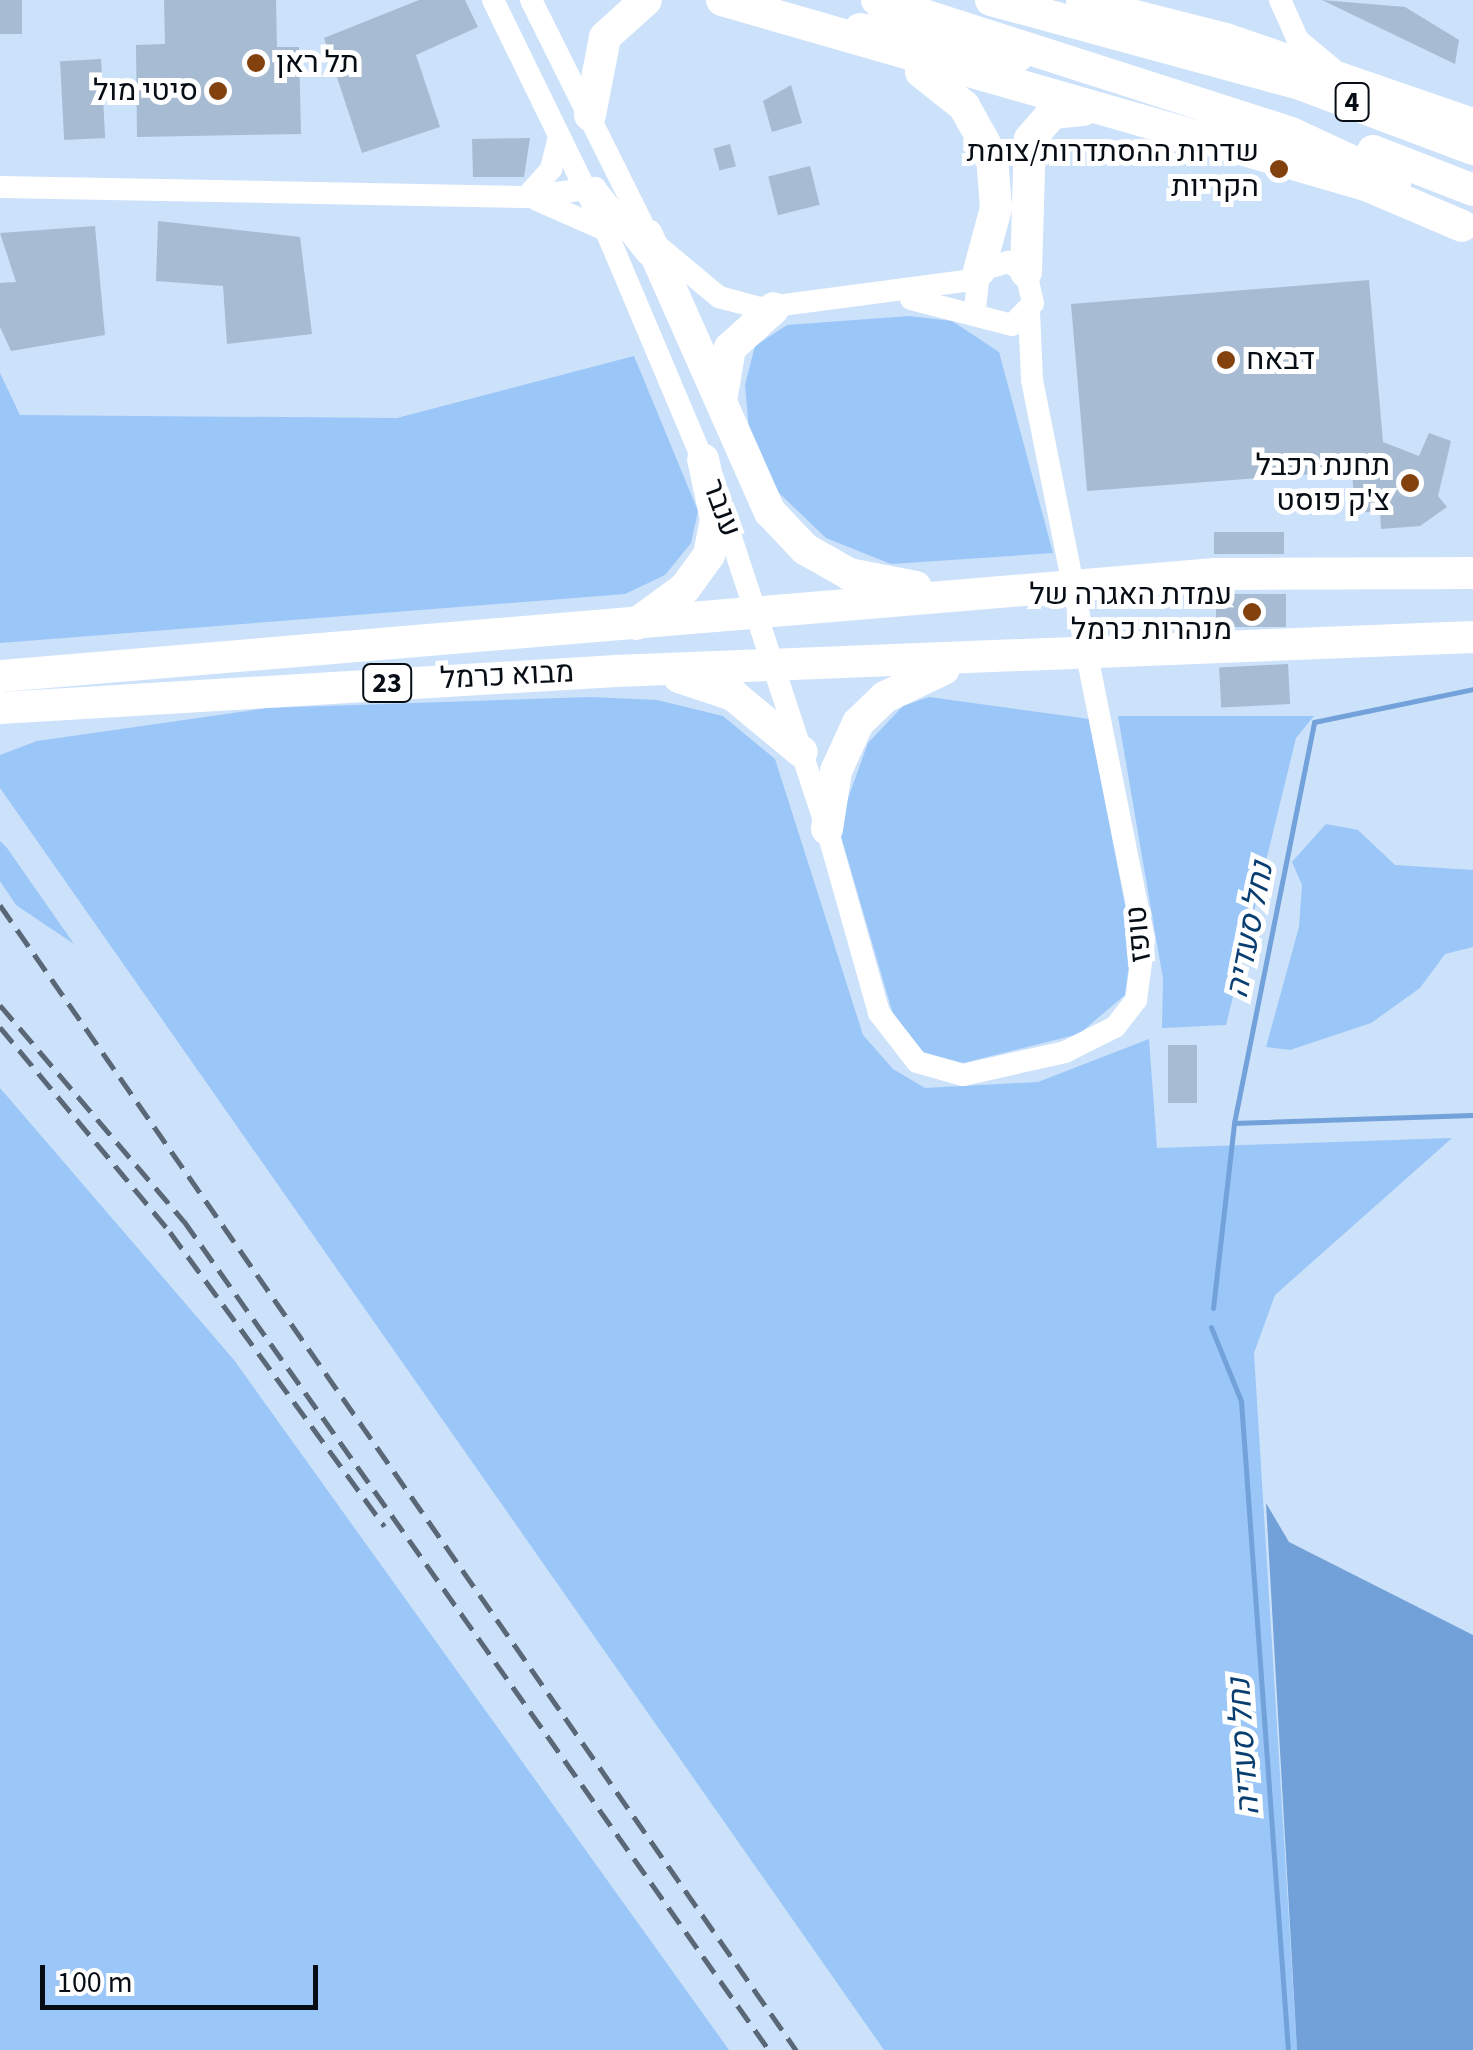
<!DOCTYPE html>
<meta charset="utf-8">
<style>
body{margin:0}
#map{position:relative;width:1473px;height:2050px;overflow:hidden;background:#cce1fa;font-family:"Source Sans 3",Heebo,sans-serif}
div>[style]{position:absolute}
.green>*{inset:0;background:#9bc6f8}
.forest>*{inset:0;background:#71a1d8}
.stream>*{height:5px;margin:-2.5px;padding:0 2.5px;transform-origin:2.5px;border-radius:2.5px;background:#72a2d9}
.building>*{inset:0;background:#a7bbd3;transform-origin:0 0}
.minor>*{height:22px;margin:-11px;padding:0 11px;transform-origin:11px;border-radius:11px;background:#fff}
.major>*{height:28px;margin:-14px;padding:0 14px;transform-origin:14px;border-radius:14px;background:#fff}
.highway>*{height:32px;margin:-16px;padding:0 16px;transform-origin:16px;border-radius:16px;background:#fff}
.rail>*{height:5px;margin-top:-2.5px;transform-origin:0;background:repeating-linear-gradient(90deg,#5a6777 0 20px,transparent 0 30px)}
.dots>*{width:28px;height:28px;translate:-50% -50%;box-sizing:border-box;border:5px solid #fff;border-radius:50%}
span{translate:-50% -50%;white-space:nowrap;text-align:center;line-height:1.15;-webkit-text-stroke:10px #fff;paint-order:stroke}
.shield-label span{padding:2px 8px;background:#fff;border:2px solid;border-radius:8px;-webkit-text-stroke-width:0}
.shield-label{font-size:28px;color:#060d15;font-weight:700}
.poi-label{font-size:30px;color:#060d15}
.left{translate:0 -50%;text-align:left}
.right{translate:-100% -50%;text-align:right}
.street-label{font-size:30px;color:#060d15}
.water-label{font-size:32px;color:#093e71;font-style:italic}
.scale{position:absolute;left:40px;top:1965px;width:278px;height:45px;box-sizing:border-box;border:5px solid #060d15;border-top:0;padding-left:12px;font-size:30px;line-height:35px;white-space:nowrap;color:#060d15;-webkit-text-stroke:8px #fff;paint-order:stroke}
</style>
<div id="map">
<div class="green">
<i style="clip-path:polygon(909px 316px,952px 321px,999px 352px,1053px 553px,891px 564px,826px 538px,778px 492px,750px 440px,745px 385px,755px 346px,787px 325px)"></i>
<i style="clip-path:polygon(634px 356px,698px 511px,691px 543px,665px 575px,625px 594px,0 643px,0 373px,20px 415px,397px 418px)"></i>
<i style="clip-path:polygon(590px 697px,657px 700px,723px 716px,775px 759px,863px 1035px,893px 1069px,925px 1088px,1038px 1082px,1149px 1039px,1157px 1148px,1452px 1138px,1275px 1295px,1254px 1353px,1297px 2050px,884px 2050px,0 788px,0 755px,37px 741px,268px 708px)"></i>
<i style="clip-path:polygon(929px 697px,1089px 719px,1132px 942px,1125px 995px,1079px 1034px,963px 1063px,923px 1052px,895px 1021px,838px 826px,868px 743px,903px 706px)"></i>
<i style="clip-path:polygon(1118px 716px,1314px 716px,1296px 738px,1226px 1025px,1162px 1028px,1163px 979px)"></i>
<i style="clip-path:polygon(1326px 824px,1358px 830px,1395px 865px,1473px 870px,1473px 947px,1445px 954px,1420px 988px,1371px 1023px,1290px 1050px,1266px 1047px,1299px 927px,1302px 885px,1292px 862px)"></i>
<i style="clip-path:polygon(0 841px,7px 848px,74px 944px,16px 905px,0 881px)"></i>
<i style="clip-path:polygon(0 1088px,234px 1360px,729px 2050px,0 2050px)"></i>
</div>
<div class="forest">
<i style="clip-path:polygon(1266px 1503px,1289px 1542px,1473px 1635px,1473px 2050px,1297px 2050px)"></i>
</div>
<div class="stream">
<i style="left:1234px;top:1123px;width:239px;rotate:-1.9deg"></i>
<i style="left:1213px;top:1308px;width:186px;rotate:-83.5deg"></i>
<i style="left:1234px;top:1123px;width:409px;rotate:-78.7deg"></i>
<i style="left:1314px;top:722px;width:162px;rotate:-11.7deg"></i>
<i style="left:1211px;top:1327px;width:80px;rotate:67.9deg"></i>
<i style="left:1241px;top:1401px;width:651px;rotate:85.86deg"></i>
</div>
<div class="building">
<i style="left:0;top:0;width:22px;height:34px"></i>
<i style="clip-path:polygon(164px 0,276px 0,277px 47px,299px 47px,301px 134px,137px 137px,136px 45px,165px 44px)"></i>
<i style="clip-path:polygon(419px 0,465px 0,478px 27px,416px 55px,440px 127px,362px 153px,324px 38px)"></i>
<i style="clip-path:polygon(1322px 0,1405px 7px,1459px 40px,1455px 64px)"></i>
<i style="left:101px;top:59px;width:79px;height:41px;rotate:87deg"></i>
<i style="clip-path:polygon(791px 85px,802px 123px,772px 132px,763px 101px)"></i>
<i style="clip-path:polygon(530px 138px,524px 177px,473px 177px,472px 139px)"></i>
<i style="left:730px;top:144px;width:23px;height:17px;rotate:75deg"></i>
<i style="left:810px;top:166px;width:40px;height:43px;rotate:76deg"></i>
<i style="clip-path:polygon(158px 221px,300px 237px,312px 334px,227px 344px,223px 286px,156px 281px)"></i>
<i style="clip-path:polygon(95px 226px,105px 335px,11px 351px,0 327px,0 283px,16px 282px,0 233px)"></i>
<i style="clip-path:polygon(1369px 280px,1383px 442px,1419px 456px,1429px 433px,1451px 441px,1438px 496px,1447px 507px,1420px 526px,1381px 529px,1380px 511px,1355px 513px,1352px 471px,1087px 491px,1071px 304px)"></i>
<i style="left:1284px;top:532px;width:22px;height:70px;rotate:90deg"></i>
<i style="left:1216px;top:594px;width:70px;height:33px"></i>
<i style="left:1288px;top:664px;width:40px;height:69px;rotate:87deg"></i>
<i style="left:1168px;top:1045px;width:29px;height:58px"></i>
</div>
<div class="minor">
<i style="left:493px;top:0;width:265px;rotate:64deg"></i>
<i style="left:609px;top:238px;width:252px;rotate:67.1deg"></i>
<i style="left:531px;top:0;width:247px;rotate:63.5deg"></i>
<i style="left:1280px;top:0;width:44px;rotate:65.8deg"></i>
<i style="left:1298px;top:40px;width:45px;rotate:39.6deg"></i>
<i style="left:0;top:187px;width:524px;rotate:1.09deg"></i>
<i style="left:524px;top:197px;width:72px;rotate:-7.2deg"></i>
<i style="left:595px;top:188px;width:84px;rotate:51.8deg"></i>
<i style="left:527px;top:196px;width:36px;rotate:-48deg"></i>
<i style="left:551px;top:169px;width:34px;rotate:-76deg"></i>
<i style="left:537px;top:200px;width:72px;rotate:23.7deg"></i>
<i style="left:659px;top:247px;width:78px;rotate:39.8deg"></i>
<i style="left:719px;top:297px;width:42px;rotate:15deg"></i>
<i style="left:760px;top:308px;width:215px;rotate:-7.5deg"></i>
<i style="left:911px;top:299px;width:104px;rotate:14.4deg"></i>
<i style="left:1012px;top:325px;width:30px;rotate:-46deg"></i>
<i style="left:1033px;top:303px;width:32px;rotate:-103deg"></i>
<i style="left:1026px;top:272px;width:21px;rotate:-151deg"></i>
<i style="left:1008px;top:262px;width:30px;rotate:163deg"></i>
<i style="left:979px;top:271px;width:39px;rotate:96deg"></i>
<i style="left:720px;top:504px;width:334px;rotate:71.8deg"></i>
<i style="left:827px;top:829px;width:191px;rotate:74.2deg"></i>
<i style="left:879px;top:1013px;width:62px;rotate:52.2deg"></i>
<i style="left:917px;top:1062px;width:48px;rotate:15.8deg"></i>
<i style="left:963px;top:1075px;width:105px;rotate:-12.7deg"></i>
<i style="left:1065px;top:1052px;width:56px;rotate:-26.6deg"></i>
<i style="left:1115px;top:1027px;width:34px;rotate:-52deg"></i>
<i style="left:1136px;top:1000px;width:61px;rotate:-82.4deg"></i>
<i style="left:1144px;top:940px;width:571px;rotate:-101.31deg"></i>
<i style="left:1032px;top:380px;width:68px;rotate:-92.5deg"></i>
</div>
<div class="major">
<i style="left:1080px;top:0;width:151px;rotate:14.2deg"></i>
<i style="left:1226px;top:37px;width:261px;rotate:19deg"></i>
</div>
<div class="highway">
<i style="left:722px;top:0;width:670px;rotate:16.03deg"></i>
<i style="left:1366px;top:185px;width:104px;rotate:23.1deg"></i>
<i style="left:877px;top:0;width:435px;rotate:17.8deg"></i>
<i style="left:1291px;top:133px;width:115px;rotate:24.8deg"></i>
<i style="left:991px;top:0;width:320px;rotate:15.2deg"></i>
<i style="left:1300px;top:84px;width:185px;rotate:20.6deg"></i>
<i style="left:860px;top:29px;width:160px;rotate:9.7deg"></i>
<i style="left:921px;top:72px;width:55px;rotate:38.3deg"></i>
<i style="left:964px;top:106px;width:57px;rotate:60.8deg"></i>
<i style="left:992px;top:156px;width:52px;rotate:85.6deg"></i>
<i style="left:996px;top:208px;width:65px;rotate:105.1deg"></i>
<i style="left:590px;top:115px;width:79px;rotate:-79.1deg"></i>
<i style="left:605px;top:37px;width:55px;rotate:-42.1deg"></i>
<i style="left:1373px;top:151px;width:107px;rotate:21.3deg"></i>
<i style="left:647px;top:235px;width:303px;rotate:66.1deg"></i>
<i style="left:770px;top:512px;width:51px;rotate:46.6deg"></i>
<i style="left:805px;top:549px;width:51px;rotate:29.6deg"></i>
<i style="left:849px;top:574px;width:68px;rotate:11deg"></i>
<i style="left:1026px;top:272px;width:133px;rotate:-88.3deg"></i>
<i style="left:1030px;top:139px;width:35px;rotate:-49deg"></i>
<i style="left:1053px;top:113px;width:31px;rotate:-6deg"></i>
<i style="left:721px;top:401px;width:54px;rotate:-80.4deg"></i>
<i style="left:730px;top:348px;width:59px;rotate:-42.3deg"></i>
<i style="left:636px;top:624px;width:61px;rotate:-36.3deg"></i>
<i style="left:685px;top:588px;width:41px;rotate:-54deg"></i>
<i style="left:709px;top:555px;width:37px;rotate:-79deg"></i>
<i style="left:716px;top:519px;width:61px;rotate:-102.2deg"></i>
<i style="left:0;top:676px;width:1219px;rotate:-4.8deg"></i>
<i style="left:1215px;top:574px;width:258px;rotate:-0.2deg"></i>
<i style="left:679px;top:677px;width:57px;rotate:18.4deg"></i>
<i style="left:733px;top:695px;width:89px;rotate:39.6deg"></i>
<i style="left:0;top:708px;width:617px;rotate:-3.44deg"></i>
<i style="left:616px;top:671px;width:858px;rotate:-2.27deg"></i>
<i style="left:827px;top:829px;width:59px;rotate:-81.2deg"></i>
<i style="left:836px;top:771px;width:53px;rotate:-65.4deg"></i>
<i style="left:858px;top:723px;width:37px;rotate:-44deg"></i>
<i style="left:885px;top:697px;width:65px;rotate:-25.4deg"></i>
</div>
<div class="rail">
<i style="left:0;top:905px;width:1395px;rotate:55.19deg"></i>
<i style="left:0;top:1005px;width:284px;rotate:49.6deg"></i>
<i style="left:184px;top:1221px;width:1015px;rotate:54.79deg"></i>
<i style="left:0;top:1027px;width:266px;rotate:50.3deg"></i>
<i style="left:170px;top:1232px;width:364px;rotate:53.9deg"></i>
</div>
<div class="dots">
<i style="left:256px;top:63px;background:#83410e"></i>
<i style="left:218px;top:91px;background:#83410e"></i>
<i style="left:1279px;top:169px;background:#83410e"></i>
<i style="left:1226px;top:360px;background:#83410e"></i>
<i style="left:1410px;top:483px;background:#83410e"></i>
<i style="left:1252px;top:612px;background:#83410e"></i>
</div>
<div class="shield-label">
<span style="left:1352px;top:102px">4</span>
<span style="left:387px;top:683px">23</span>
</div>
<div class="poi-label">
<span class="left" style="left:276px;top:63px">תל ראן</span>
<span class="right" style="left:198px;top:91px">סיטי מול</span>
<span class="right" style="left:1259px;top:169px">שדרות ההסתדרות/צומת<br>הקריות</span>
<span class="left" style="left:1246px;top:360px">דבאח</span>
<span class="right" style="left:1390px;top:483px">תחנת רכבל<br>צ'ק פוסט</span>
<span class="right" style="left:1232px;top:612px">עמדת האגרה של<br>מנהרות כרמל</span>
</div>
<div class="street-label">
<span style="left:721px;top:508px;rotate:70deg">ענבר</span>
<span style="left:507px;top:676px;rotate:-3deg">מבוא כרמל</span>
<span style="left:1139px;top:934px;rotate:-95deg">טופז</span>
</div>
<div class="water-label">
<span style="left:1250px;top:930px;rotate:-79deg">נחל סעדיה</span>
<span style="left:1244px;top:1747px;rotate:-94deg">נחל סעדיה</span>
</div>
<div class="scale">100 m</div>
</div>
